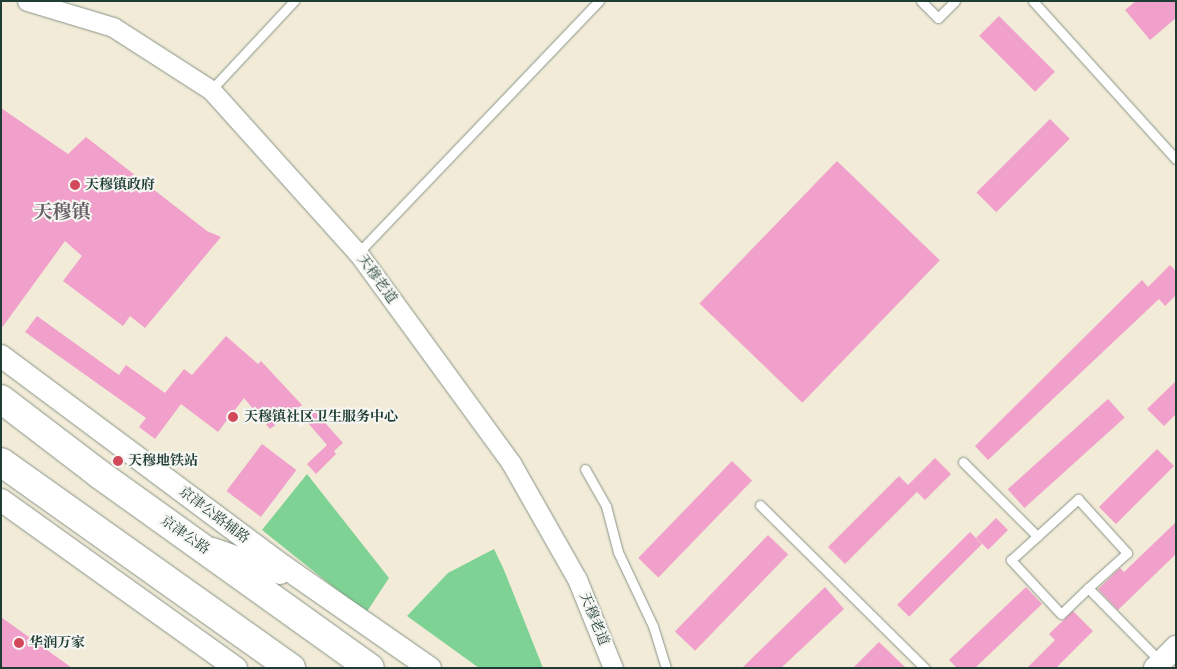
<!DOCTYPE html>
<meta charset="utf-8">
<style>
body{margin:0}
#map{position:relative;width:1177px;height:669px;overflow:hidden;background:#f1ebd8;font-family:"IM FELL English","Noto Serif SC",serif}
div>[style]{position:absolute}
.green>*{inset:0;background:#7ed294}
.building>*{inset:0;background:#f0a0ca;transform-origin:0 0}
.roads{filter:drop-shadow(0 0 1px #889486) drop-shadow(0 0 1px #889486)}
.service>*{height:9px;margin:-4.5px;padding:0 4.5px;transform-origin:4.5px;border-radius:4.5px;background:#fff}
.minor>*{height:19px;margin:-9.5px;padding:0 9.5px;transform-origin:9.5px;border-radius:9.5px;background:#fff}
.tertiary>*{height:22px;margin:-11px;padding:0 11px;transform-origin:11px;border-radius:11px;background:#fff}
.trunk>*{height:28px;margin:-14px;padding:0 14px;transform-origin:14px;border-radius:14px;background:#fff}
.dots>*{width:14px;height:14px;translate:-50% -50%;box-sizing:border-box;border:2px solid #f6f6f2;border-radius:50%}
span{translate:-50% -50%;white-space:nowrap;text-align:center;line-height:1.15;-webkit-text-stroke:4px #f6f6f2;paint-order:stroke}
.poi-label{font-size:14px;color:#1f3d34;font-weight:700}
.left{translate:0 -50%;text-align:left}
.street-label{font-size:14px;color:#1f3d34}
.district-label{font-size:19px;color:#686068;font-weight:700}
.frame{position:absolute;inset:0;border:2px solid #1f3d34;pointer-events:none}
</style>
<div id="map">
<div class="green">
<i style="clip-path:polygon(307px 474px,389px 578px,366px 613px,262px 530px)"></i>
<i style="clip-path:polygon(494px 549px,504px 570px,543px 668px,479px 668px,407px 616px,448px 573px)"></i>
</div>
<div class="building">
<i style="clip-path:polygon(1136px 1px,1176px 1px,1176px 18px,1150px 40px,1125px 10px)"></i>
<i style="left:999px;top:16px;width:79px;height:28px;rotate:45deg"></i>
<i style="clip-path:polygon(1px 108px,68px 154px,86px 137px,207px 231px,221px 237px,145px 328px,130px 316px,123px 326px,63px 281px,82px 256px,65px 241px,1px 329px)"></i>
<i style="left:1050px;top:119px;width:28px;height:104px;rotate:45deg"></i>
<i style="left:837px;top:161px;width:143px;height:198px;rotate:44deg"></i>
<i style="clip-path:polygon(1170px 265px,1176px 271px,1176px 295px,1165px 306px,1159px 299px,988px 460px,975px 446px,1142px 280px,1148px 287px)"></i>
<i style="clip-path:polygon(37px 316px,119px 375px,126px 365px,165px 393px,184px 369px,192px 375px,226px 336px,258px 364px,261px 361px,302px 405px,270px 429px,244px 398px,218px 432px,181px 404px,155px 439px,139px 427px,146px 418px,25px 332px)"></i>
<i style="clip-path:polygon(1176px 381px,1176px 414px,1164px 426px,1147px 409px)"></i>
<i style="left:1108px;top:399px;width:25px;height:135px;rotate:48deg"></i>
<i style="clip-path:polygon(312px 408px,343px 443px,334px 451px,336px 454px,316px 474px,307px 464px,327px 445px,302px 416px)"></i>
<i style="left:262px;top:444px;width:43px;height:59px;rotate:37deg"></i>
<i style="left:1157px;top:449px;width:24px;height:82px;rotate:45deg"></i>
<i style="clip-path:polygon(935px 458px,951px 474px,925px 500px,917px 492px,845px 564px,828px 547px,899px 476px,908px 485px)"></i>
<i style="left:732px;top:461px;width:28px;height:135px;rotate:44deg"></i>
<i style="left:996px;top:518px;width:17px;height:28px;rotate:45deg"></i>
<i style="clip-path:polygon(1176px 522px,1176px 554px,1118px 610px,1098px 589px,1120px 568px,1124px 572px)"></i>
<i style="left:970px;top:532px;width:17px;height:103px;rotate:45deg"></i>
<i style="left:768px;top:535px;width:28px;height:134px;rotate:44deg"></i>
<i style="clip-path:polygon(825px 587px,844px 609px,781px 668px,742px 668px)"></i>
<i style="clip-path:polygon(1026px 587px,1042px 604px,975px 668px,957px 668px,949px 660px)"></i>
<i style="clip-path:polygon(1073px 611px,1093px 631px,1056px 668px,1027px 668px,1055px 640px,1049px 634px)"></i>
<i style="clip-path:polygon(1px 617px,72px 668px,1px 668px)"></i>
<i style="clip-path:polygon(879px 642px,906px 668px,853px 668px)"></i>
</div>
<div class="roads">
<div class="service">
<i style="left:921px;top:1px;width:24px;rotate:45deg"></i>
<i style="left:938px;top:18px;width:24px;rotate:-45deg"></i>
<i style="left:1033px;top:1px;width:213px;rotate:47.9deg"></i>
<i style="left:211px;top:90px;width:122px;rotate:-47deg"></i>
<i style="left:358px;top:253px;width:349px;rotate:-46.3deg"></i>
<i style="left:963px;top:462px;width:105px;rotate:45deg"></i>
<i style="left:585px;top:469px;width:43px;rotate:60.4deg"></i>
<i style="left:606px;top:506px;width:48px;rotate:75.4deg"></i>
<i style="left:618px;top:552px;width:82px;rotate:64.7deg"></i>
<i style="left:653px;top:626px;width:44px;rotate:72.8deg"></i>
<i style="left:760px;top:505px;width:232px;rotate:44.7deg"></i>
<i style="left:1088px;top:588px;width:37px;rotate:136deg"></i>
<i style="left:1061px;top:614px;width:74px;rotate:-132.8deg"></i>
<i style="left:1011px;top:560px;width:91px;rotate:-42.3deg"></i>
<i style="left:1078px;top:499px;width:73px;rotate:47.8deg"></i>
<i style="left:1127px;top:553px;width:52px;rotate:138.1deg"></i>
<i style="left:1088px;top:588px;width:104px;rotate:45.4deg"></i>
</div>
<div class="minor">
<i style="left:27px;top:1px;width:90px;rotate:16.8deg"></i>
<i style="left:113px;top:27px;width:117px;rotate:32.7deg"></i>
<i style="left:211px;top:90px;width:219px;rotate:48deg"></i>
<i style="left:358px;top:253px;width:260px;rotate:53.9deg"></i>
<i style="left:511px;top:463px;width:133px;rotate:60.4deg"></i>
<i style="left:577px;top:579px;width:96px;rotate:68deg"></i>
</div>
<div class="tertiary">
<i style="left:1px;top:356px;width:352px;rotate:36.7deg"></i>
<i style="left:283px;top:566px;width:179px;rotate:34.8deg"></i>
<i style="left:1px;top:500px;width:289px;rotate:35.6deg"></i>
<i style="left:213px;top:549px;width:71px;rotate:19.7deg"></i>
<i style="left:1155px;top:668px;width:30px;rotate:-45deg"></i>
</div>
<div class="trunk">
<i style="left:1px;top:399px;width:123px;rotate:37.4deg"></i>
<i style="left:99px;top:474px;width:333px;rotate:35.6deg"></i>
<i style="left:1px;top:462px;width:356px;rotate:35.4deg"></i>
</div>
</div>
<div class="dots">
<i style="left:75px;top:185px;background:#d1495b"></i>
<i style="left:233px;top:417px;background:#d1495b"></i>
<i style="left:118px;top:461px;background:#d1495b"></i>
<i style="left:19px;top:643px;background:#d1495b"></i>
</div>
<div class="poi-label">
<span class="left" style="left:85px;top:185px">天穆镇政府</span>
<span class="left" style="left:244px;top:417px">天穆镇社区卫生服务中心</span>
<span class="left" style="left:128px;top:461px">天穆地铁站</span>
<span class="left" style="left:29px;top:643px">华润万家</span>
</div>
<div class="street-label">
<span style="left:377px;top:279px;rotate:54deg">天穆老道</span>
<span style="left:214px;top:515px;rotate:37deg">京津公路辅路</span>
<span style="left:185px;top:535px;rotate:35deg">京津公路</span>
<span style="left:594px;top:619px;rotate:68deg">天穆老道</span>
</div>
<div class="district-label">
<span style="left:62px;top:214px">天穆镇</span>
</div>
<div class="frame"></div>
</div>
